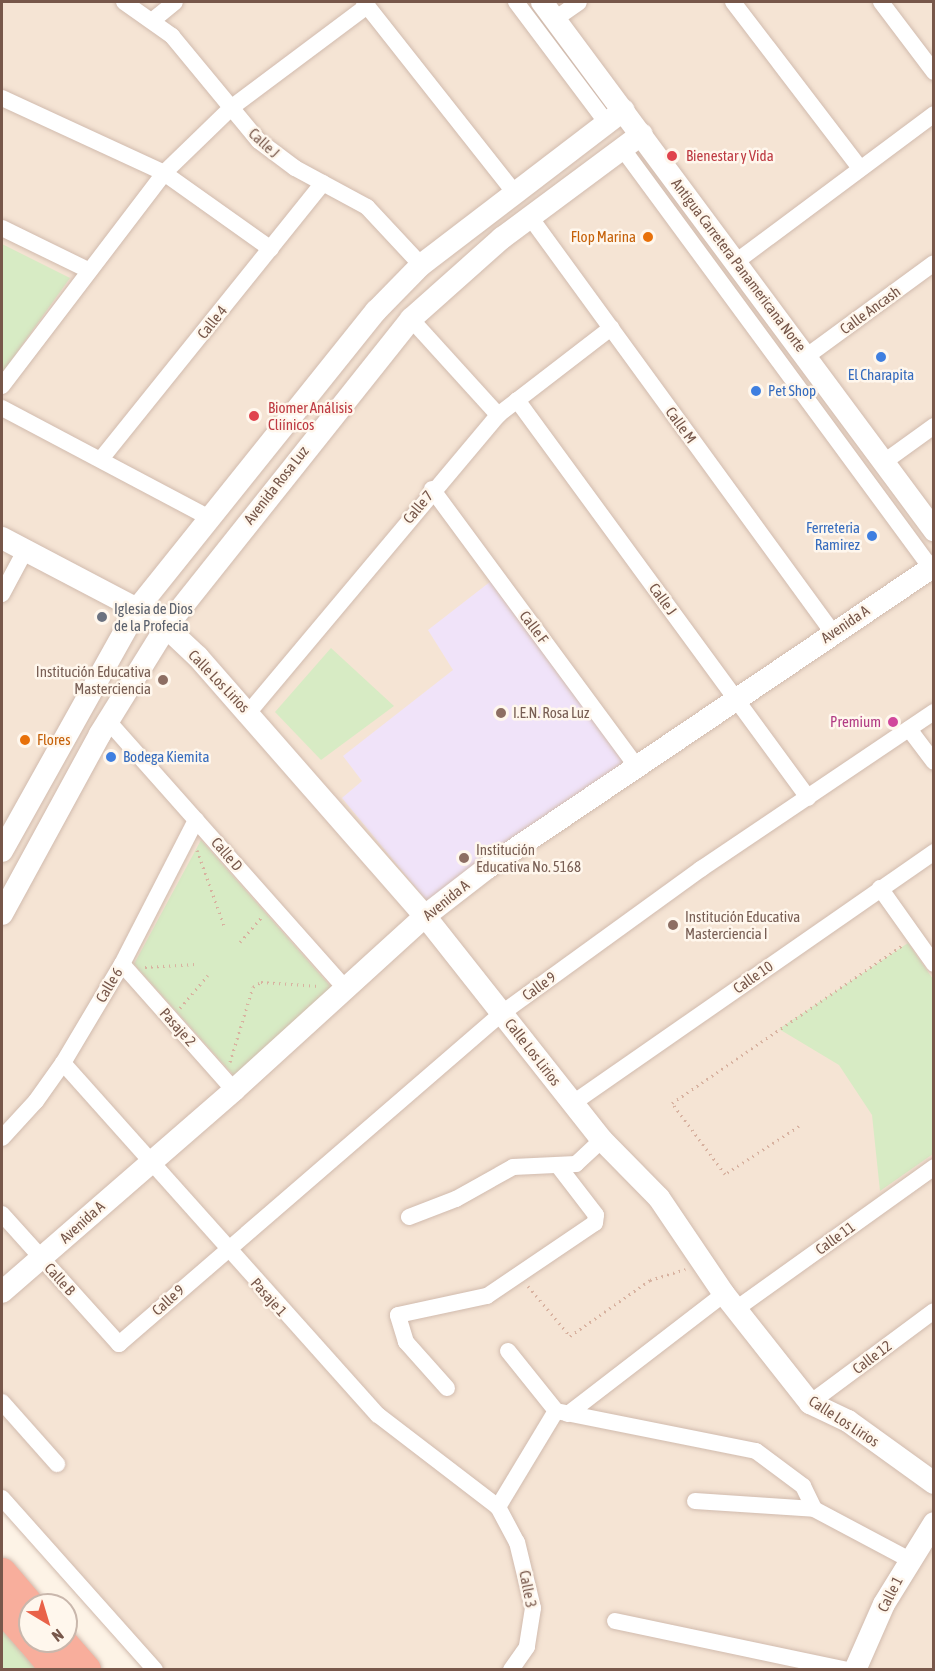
<!DOCTYPE html>
<meta charset="utf-8">
<style>
body{margin:0}
#map{position:relative;width:935px;height:1671px;overflow:hidden;background:#fdf3e6;font-family:"Asap Condensed",sans-serif}
div>[style]{position:absolute}
.residential>*{inset:0;background:#f5e4d4}
.education>*{inset:0;background:#f0e3f9}
.green>*{inset:0;background:#d7ebc4}
.path>*{height:3px;margin-top:-1.5px;transform-origin:0;background:repeating-linear-gradient(90deg,#d8b2a0 0 1.5px,transparent 0 6px)}
.roads{filter:drop-shadow(0 0 2px #d1bbae) drop-shadow(0 0 2px #d1bbae)}
.street>*{height:16px;margin:-8px;padding:0 8px;transform-origin:8px;border-radius:8px;background:#fff}
.secondary>*{height:22px;margin:-11px;padding:0 11px;transform-origin:11px;border-radius:11px;background:#fff}
.highway>*{height:30px;margin:-15px;padding:0 15px;transform-origin:15px;border-radius:15px;background:#f8ae9c}
.dots>*{width:16px;height:16px;translate:-50% -50%;box-sizing:border-box;border:3px solid #fff7ed;border-radius:50%}
span{translate:-50% -50%;white-space:nowrap;text-align:center;line-height:1.15;-webkit-text-stroke:5px #fff7ed;paint-order:stroke}
.street-label{font-size:15px;color:#77574a}
.health-label{font-size:15px;color:#be3a42}
.left{translate:0 -50%;text-align:left}
.food-label{font-size:15px;color:#c56008}
.right{translate:-100% -50%;text-align:right}
.shop-label{font-size:15px;color:#366cbe}
.worship-label{font-size:15px;color:#5b616d}
.education-label{font-size:15px;color:#785e54}
.hotel-label{font-size:15px;color:#b23c85}
.frame{position:absolute;inset:0;border:3px solid #77574a;pointer-events:none}
.north{position:absolute;left:18px;top:1593px;width:60px;height:60px;box-sizing:border-box;background:#fff7ed;border:2px solid #c9b7ac;border-radius:50%;rotate:142deg;font-size:16px;font-weight:700;line-height:24px;text-align:center;color:#77574a}
.north::after{content:'';display:block;margin:auto;width:21px;height:27px;background:#e96249;clip-path:polygon(50% 0,100% 100%,50% 72%,0 100%)}
</style>
<div id="map">
<div class="residential">
<i style="clip-path:polygon(2px 2px,933px 2px,933px 1669px,143px 1669px,2px 1510px)"></i>
</div>
<div class="education">
<i style="clip-path:polygon(495px 578px,637px 755px,427px 901px,342px 798px,362px 781px,343px 756px,453px 670px,428px 630px)"></i>
</div>
<div class="green">
<i style="clip-path:polygon(2px 244px,70px 278px,2px 373px)"></i>
<i style="clip-path:polygon(331px 648px,394px 706px,321px 760px,275px 712px)"></i>
<i style="clip-path:polygon(201px 840px,332px 988px,237px 1079px,134px 964px)"></i>
<i style="clip-path:polygon(908px 943px,933px 979px,933px 1154px,880px 1191px,872px 1115px,839px 1065px,779px 1029px)"></i>
<i style="clip-path:polygon(2px 1629px,35px 1668px,2px 1669px)"></i>
</div>
<div class="path">
<i style="left:197px;top:850px;width:83px;rotate:70.3deg"></i>
<i style="left:240px;top:942px;width:35px;rotate:-49deg"></i>
<i style="left:145px;top:967px;width:50px;rotate:-3.4deg"></i>
<i style="left:180px;top:1008px;width:43px;rotate:-49.7deg"></i>
<i style="left:230px;top:1062px;width:78px;rotate:-73deg"></i>
<i style="left:253px;top:987px;width:9px;rotate:-32deg"></i>
<i style="left:261px;top:982px;width:58px;rotate:3.9deg"></i>
<i style="left:799px;top:1126px;width:88px;rotate:147deg"></i>
<i style="left:725px;top:1174px;width:89px;rotate:-126.7deg"></i>
<i style="left:672px;top:1103px;width:280px;rotate:-34.4deg"></i>
<i style="left:528px;top:1286px;width:65px;rotate:50deg"></i>
<i style="left:570px;top:1336px;width:98px;rotate:-35deg"></i>
<i style="left:650px;top:1280px;width:37px;rotate:-17deg"></i>
</div>
<div class="roads">
<div class="street">
<i style="left:124px;top:2px;width:59px;rotate:35.3deg"></i>
<i style="left:172px;top:36px;width:136px;rotate:50.4deg"></i>
<i style="left:259px;top:141px;width:45px;rotate:36.9deg"></i>
<i style="left:295px;top:168px;width:82px;rotate:28.4deg"></i>
<i style="left:367px;top:207px;width:79px;rotate:47deg"></i>
<i style="left:364px;top:2px;width:243px;rotate:51.7deg"></i>
<i style="left:516px;top:2px;width:151px;rotate:53.1deg"></i>
<i style="left:733px;top:2px;width:209px;rotate:52.6deg"></i>
<i style="left:881px;top:2px;width:88px;rotate:52.9deg"></i>
<i style="left:555px;top:19px;width:29px;rotate:-35deg"></i>
<i style="left:153px;top:20px;width:28px;rotate:-39deg"></i>
<i style="left:2px;top:98px;width:179px;rotate:24.8deg"></i>
<i style="left:164px;top:173px;width:131px;rotate:35.4deg"></i>
<i style="left:622px;top:148px;width:526px;rotate:53.65deg"></i>
<i style="left:530px;top:217px;width:515px;rotate:53.93deg"></i>
<i style="left:2px;top:228px;width:96px;rotate:26deg"></i>
<i style="left:737px;top:261px;width:246px;rotate:-36.7deg"></i>
<i style="left:411px;top:319px;width:130px;rotate:47.8deg"></i>
<i style="left:807px;top:356px;width:157px;rotate:-36.2deg"></i>
<i style="left:2px;top:386px;width:268px;rotate:-52.7deg"></i>
<i style="left:164px;top:173px;width:95px;rotate:-44.1deg"></i>
<i style="left:232px;top:107px;width:169px;rotate:-36.8deg"></i>
<i style="left:517px;top:400px;width:493px;rotate:53.8deg"></i>
<i style="left:2px;top:408px;width:235px;rotate:27.9deg"></i>
<i style="left:101px;top:459px;width:354px;rotate:-51.2deg"></i>
<i style="left:884px;top:462px;width:62px;rotate:-35.8deg"></i>
<i style="left:432px;top:489px;width:342px;rotate:53.6deg"></i>
<i style="left:2px;top:594px;width:49px;rotate:-61.9deg"></i>
<i style="left:249px;top:712px;width:388px;rotate:-50deg"></i>
<i style="left:498px;top:415px;width:143px;rotate:-37.6deg"></i>
<i style="left:108px;top:721px;width:357px;rotate:48.4deg"></i>
<i style="left:909px;top:729px;width:41px;rotate:52.9deg"></i>
<i style="left:880px;top:888px;width:93px;rotate:54.6deg"></i>
<i style="left:122px;top:964px;width:169px;rotate:48.4deg"></i>
<i style="left:63px;top:1063px;width:472px;rotate:48.2deg"></i>
<i style="left:378px;top:1415px;width:151px;rotate:37.5deg"></i>
<i style="left:498px;top:1507px;width:40px;rotate:62deg"></i>
<i style="left:517px;top:1542px;width:68px;rotate:76.4deg"></i>
<i style="left:533px;top:1608px;width:39px;rotate:99deg"></i>
<i style="left:527px;top:1647px;width:28px;rotate:125deg"></i>
<i style="left:573px;top:1103px;width:440px;rotate:-34.8deg"></i>
<i style="left:2px;top:1138px;width:50px;rotate:-47.4deg"></i>
<i style="left:36px;top:1101px;width:47px;rotate:-54.6deg"></i>
<i style="left:63px;top:1063px;width:115px;rotate:-59.2deg"></i>
<i style="left:122px;top:964px;width:162px;rotate:-62.8deg"></i>
<i style="left:2px;top:1214px;width:175px;rotate:48deg"></i>
<i style="left:119px;top:1344px;width:506px;rotate:-40.83deg"></i>
<i style="left:502px;top:1013px;width:246px;rotate:-35.9deg"></i>
<i style="left:701px;top:869px;width:281px;rotate:-34deg"></i>
<i style="left:409px;top:1217px;width:50px;rotate:-21deg"></i>
<i style="left:456px;top:1199px;width:65px;rotate:-29.3deg"></i>
<i style="left:513px;top:1167px;width:63px;rotate:-2.7deg"></i>
<i style="left:576px;top:1164px;width:35px;rotate:-43deg"></i>
<i style="left:736px;top:1309px;width:244px;rotate:-35.6deg"></i>
<i style="left:508px;top:1351px;width:77px;rotate:51.3deg"></i>
<i style="left:447px;top:1388px;width:62px;rotate:-131.7deg"></i>
<i style="left:406px;top:1342px;width:28px;rotate:-107deg"></i>
<i style="left:398px;top:1315px;width:91px;rotate:-12.1deg"></i>
<i style="left:487px;top:1296px;width:130px;rotate:-34.1deg"></i>
<i style="left:595px;top:1223px;width:8px;rotate:-83deg"></i>
<i style="left:596px;top:1215px;width:61px;rotate:-127.6deg"></i>
<i style="left:2px;top:1402px;width:83px;rotate:48.4deg"></i>
<i style="left:810px;top:1403px;width:154px;rotate:-36.6deg"></i>
<i style="left:568px;top:1414px;width:197px;rotate:-37.6deg"></i>
<i style="left:2px;top:1498px;width:230px;rotate:48.3deg"></i>
<i style="left:695px;top:1501px;width:119px;rotate:3.8deg"></i>
<i style="left:814px;top:1509px;width:106px;rotate:28deg"></i>
<i style="left:498px;top:1507px;width:112px;rotate:-58.9deg"></i>
<i style="left:556px;top:1411px;width:204px;rotate:11.3deg"></i>
<i style="left:756px;top:1451px;width:59px;rotate:36.7deg"></i>
<i style="left:803px;top:1486px;width:25px;rotate:64deg"></i>
<i style="left:615px;top:1621px;width:238px;rotate:11.9deg"></i>
</div>
<div class="secondary">
<i style="left:542px;top:2px;width:658px;rotate:53.41deg"></i>
<i style="left:2px;top:538px;width:153px;rotate:27.7deg"></i>
<i style="left:137px;top:609px;width:34px;rotate:32deg"></i>
<i style="left:166px;top:627px;width:44px;rotate:43.2deg"></i>
<i style="left:198px;top:657px;width:344px;rotate:48.8deg"></i>
<i style="left:425px;top:916px;width:285px;rotate:51.7deg"></i>
<i style="left:602px;top:1140px;width:81px;rotate:45.5deg"></i>
<i style="left:659px;top:1198px;width:116px;rotate:55.9deg"></i>
<i style="left:724px;top:1294px;width:139px;rotate:51.7deg"></i>
<i style="left:810px;top:1403px;width:42px;rotate:25.3deg"></i>
<i style="left:848px;top:1421px;width:106px;rotate:35.8deg"></i>
<i style="left:2px;top:851px;width:277px;rotate:-60.8deg"></i>
<i style="left:137px;top:609px;width:382px;rotate:-51.3deg"></i>
<i style="left:376px;top:311px;width:64px;rotate:-45.6deg"></i>
<i style="left:421px;top:265px;width:255px;rotate:-37.4deg"></i>
<i style="left:2px;top:914px;width:205px;rotate:-61.4deg"></i>
<i style="left:100px;top:734px;width:126px;rotate:-58.3deg"></i>
<i style="left:166px;top:627px;width:394px;rotate:-51.5deg"></i>
<i style="left:411px;top:319px;width:122px;rotate:-41.7deg"></i>
<i style="left:502px;top:238px;width:174px;rotate:-36.6deg"></i>
<i style="left:2px;top:1292px;width:308px;rotate:-41deg"></i>
<i style="left:234px;top:1090px;width:258px;rotate:-42.3deg"></i>
<i style="left:425px;top:916px;width:78px;rotate:-37.7deg"></i>
<i style="left:487px;top:868px;width:539px;rotate:-34.04deg"></i>
<i style="left:855px;top:1670px;width:72px;rotate:-66.3deg"></i>
<i style="left:884px;top:1604px;width:95px;rotate:-58.3deg"></i>
</div>
<div class="highway">
<i style="left:2px;top:1573px;width:43px;rotate:49.7deg"></i>
<i style="left:2px;top:1607px;width:43px;rotate:48.8deg"></i>
<i style="left:32px;top:1641px;width:38px;rotate:50deg"></i>
<i style="left:61px;top:1641px;width:38px;rotate:49deg"></i>
</div>
</div>
<div class="dots">
<i style="left:672px;top:156px;background:#e0444e"></i>
<i style="left:648px;top:237px;background:#e8710a"></i>
<i style="left:881px;top:357px;background:#3f7fe0"></i>
<i style="left:756px;top:391px;background:#3f7fe0"></i>
<i style="left:254px;top:416px;background:#e0444e"></i>
<i style="left:872px;top:536px;background:#3f7fe0"></i>
<i style="left:102px;top:617px;background:#6b7280"></i>
<i style="left:163px;top:680px;background:#8d6e63"></i>
<i style="left:501px;top:713px;background:#8d6e63"></i>
<i style="left:893px;top:722px;background:#d1479c"></i>
<i style="left:25px;top:740px;background:#e8710a"></i>
<i style="left:111px;top:757px;background:#3f7fe0"></i>
<i style="left:464px;top:858px;background:#8d6e63"></i>
<i style="left:673px;top:925px;background:#8d6e63"></i>
</div>
<div class="street-label">
<span style="left:264px;top:143px;rotate:43deg">Calle J</span>
<span style="left:739px;top:265px;rotate:53deg">Antigua Carretera Panamericana Norte</span>
<span style="left:870px;top:310px;rotate:-36deg">Calle Ancash</span>
<span style="left:212px;top:322px;rotate:-51deg">Calle 4</span>
<span style="left:681px;top:425px;rotate:54deg">Calle M</span>
<span style="left:276px;top:485px;rotate:-52deg">Avenida Rosa Luz</span>
<span style="left:418px;top:507px;rotate:-50deg">Calle 7</span>
<span style="left:663px;top:599px;rotate:54deg">Calle J</span>
<span style="left:845px;top:624px;rotate:-34deg">Avenida A</span>
<span style="left:534px;top:627px;rotate:53deg">Calle F</span>
<span style="left:219px;top:681px;rotate:46deg">Calle Los Lirios</span>
<span style="left:227px;top:854px;rotate:49deg">Calle D</span>
<span style="left:446px;top:900px;rotate:-39deg">Avenida A</span>
<span style="left:753px;top:977px;rotate:-35deg">Calle 10</span>
<span style="left:109px;top:985px;rotate:-59deg">Calle 6</span>
<span style="left:539px;top:986px;rotate:-36deg">Calle 9</span>
<span style="left:178px;top:1027px;rotate:48deg">Pasaje 2</span>
<span style="left:533px;top:1052px;rotate:52deg">Calle Los Lirios</span>
<span style="left:82px;top:1222px;rotate:-42deg">Avenida A</span>
<span style="left:835px;top:1238px;rotate:-36deg">Calle 11</span>
<span style="left:60px;top:1279px;rotate:48deg">Calle B</span>
<span style="left:269px;top:1297px;rotate:48deg">Pasaje 1</span>
<span style="left:168px;top:1300px;rotate:-42deg">Calle 9</span>
<span style="left:872px;top:1357px;rotate:-37deg">Calle 12</span>
<span style="left:844px;top:1421px;rotate:33deg">Calle Los Lirios</span>
<span style="left:528px;top:1589px;rotate:79deg">Calle 3</span>
<span style="left:890px;top:1594px;rotate:-63deg">Calle 1</span>
</div>
<div class="health-label">
<span class="left" style="left:686px;top:156px">Bienestar y Vida</span>
<span class="left" style="left:268px;top:416px">Biomer Análisis<br>Cliínicos</span>
</div>
<div class="food-label">
<span class="right" style="left:636px;top:237px">Flop Marina</span>
<span class="left" style="left:37px;top:740px">Flores</span>
</div>
<div class="shop-label">
<span style="left:881px;top:375px">El Charapita</span>
<span class="left" style="left:768px;top:391px">Pet Shop</span>
<span class="right" style="left:860px;top:536px">Ferreteria<br>Ramirez</span>
<span class="left" style="left:123px;top:757px">Bodega Kiemita</span>
</div>
<div class="worship-label">
<span class="left" style="left:114px;top:617px">Iglesia de Dios<br>de la Profecia</span>
</div>
<div class="education-label">
<span class="right" style="left:151px;top:680px">Institución Educativa<br>Masterciencia</span>
<span class="left" style="left:513px;top:713px">I.E.N. Rosa Luz</span>
<span class="left" style="left:476px;top:858px">Institución<br>Educativa No. 5168</span>
<span class="left" style="left:685px;top:925px">Institución Educativa<br>Masterciencia I</span>
</div>
<div class="hotel-label">
<span class="right" style="left:881px;top:722px">Premium</span>
</div>
<div class="frame"></div>
<div class="north">N</div>
</div>
